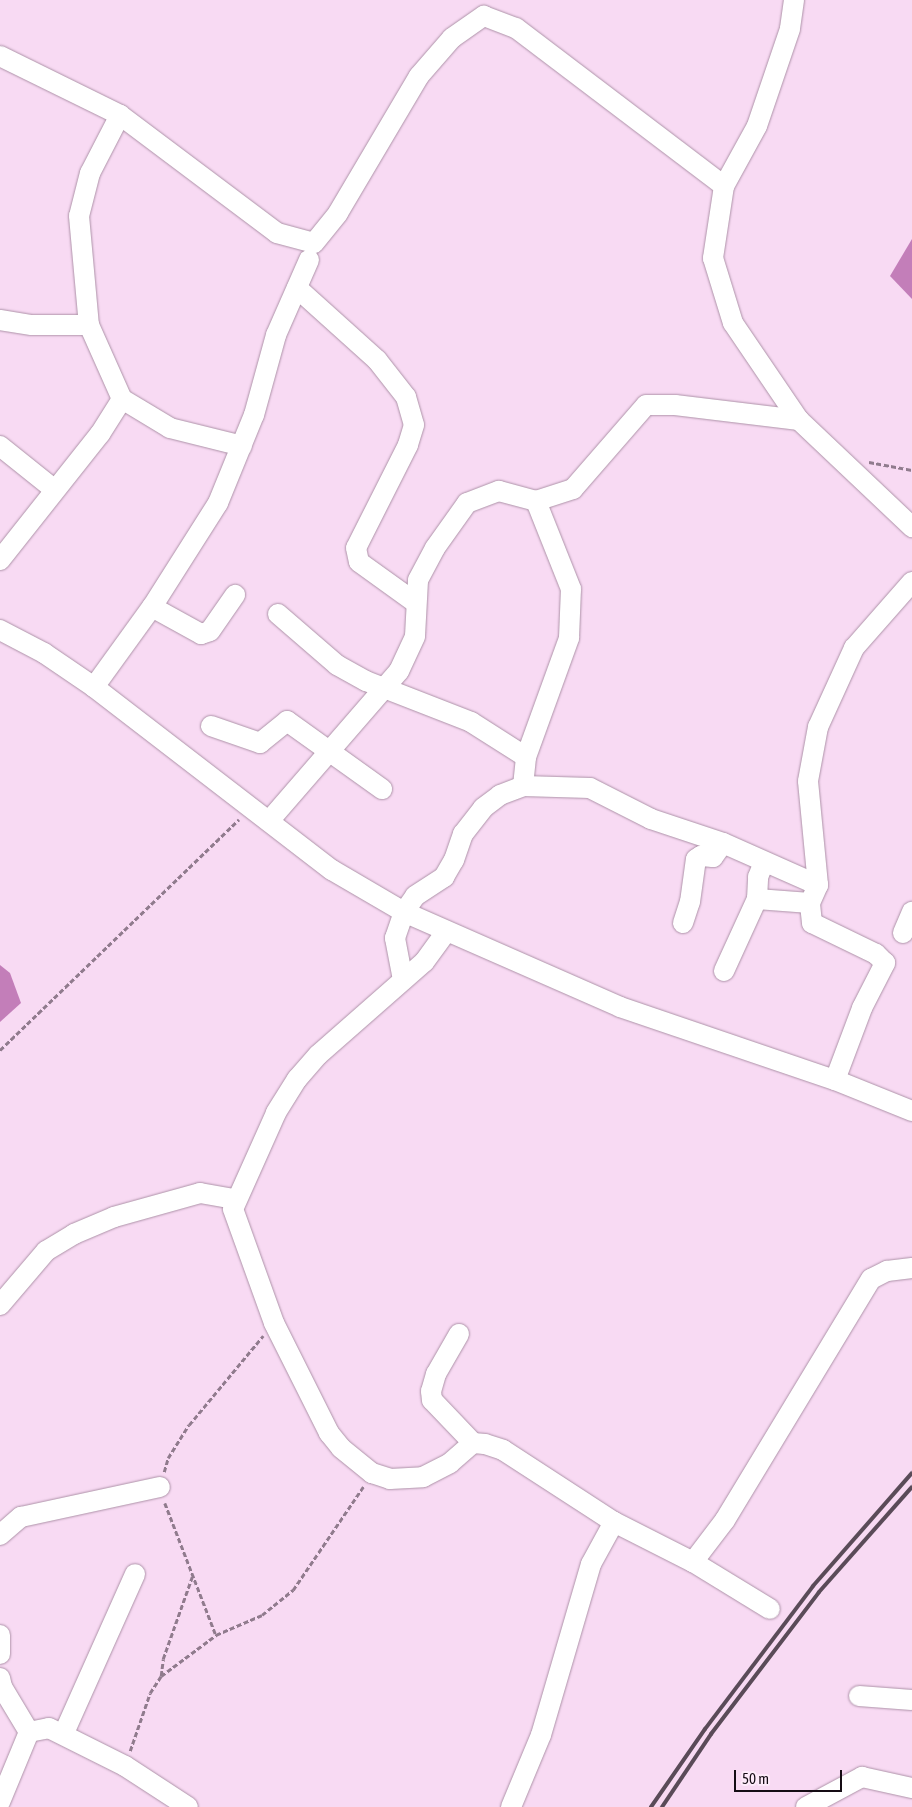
<!DOCTYPE html>
<style>
body{margin:0}
#map{position:relative;width:912px;height:1807px;overflow:hidden;background:#f8daf3;font-family:"Asap Condensed",sans-serif}
div>[style]{position:absolute}
.water>*{inset:0;background:#c37eb9}
.path>*{height:2.5px;margin-top:-1.25px;transform-origin:0;background:repeating-linear-gradient(90deg,#907b8d 0 5px,transparent 0 7.5px)}
.roads{filter:drop-shadow(0 0 1px #ad92a8) drop-shadow(0 0 1px #ad92a8)}
.minor>*{height:20px;margin:-10px;padding:0 10px;transform-origin:10px;border-radius:10px;background:#fff}
.rail>*{height:4px;margin:-2px;padding:0 2px;transform-origin:2px;border-radius:2px;background:#5a4b58}
span{translate:-50% -50%;white-space:nowrap;text-align:center;line-height:1.15;-webkit-text-stroke:4px #feebfa;paint-order:stroke}
.scale{position:absolute;left:734px;top:1770px;width:108px;height:22px;box-sizing:border-box;border:2px solid #150c14;border-top:0;padding-left:6px;font-size:15px;line-height:18px;white-space:nowrap;color:#150c14;-webkit-text-stroke:4px #feebfa;paint-order:stroke}
</style>
<div id="map">
<div class="water">
<i style="clip-path:polygon(912px 239px,912px 299px,890px 276px)"></i>
<i style="clip-path:polygon(0 965px,10px 973px,21px 1003px,0 1022px)"></i>
</div>
<div class="path">
<i style="left:869px;top:462px;width:44px;rotate:10.5deg"></i>
<i style="left:0;top:1050px;width:332px;rotate:-44deg"></i>
<i style="left:164px;top:1472px;width:15px;rotate:-74deg"></i>
<i style="left:168px;top:1458px;width:39px;rotate:-58deg"></i>
<i style="left:189px;top:1425px;width:116px;rotate:-50.3deg"></i>
<i style="left:165px;top:1503px;width:142px;rotate:68.9deg"></i>
<i style="left:161px;top:1676px;width:17px;rotate:-83deg"></i>
<i style="left:163px;top:1659px;width:87px;rotate:-70.5deg"></i>
<i style="left:130px;top:1751px;width:61px;rotate:-71deg"></i>
<i style="left:150px;top:1693px;width:20px;rotate:-57deg"></i>
<i style="left:161px;top:1676px;width:69px;rotate:-36.7deg"></i>
<i style="left:216px;top:1635px;width:50px;rotate:-23.5deg"></i>
<i style="left:262px;top:1615px;width:40px;rotate:-39deg"></i>
<i style="left:293px;top:1590px;width:125px;rotate:-55.8deg"></i>
</div>
<div class="roads">
<div class="minor">
<i style="left:794px;top:0;width:29px;rotate:98deg"></i>
<i style="left:790px;top:29px;width:102px;rotate:108.8deg"></i>
<i style="left:757px;top:126px;width:68px;rotate:118.8deg"></i>
<i style="left:724px;top:186px;width:73px;rotate:98.7deg"></i>
<i style="left:713px;top:258px;width:68px;rotate:72.9deg"></i>
<i style="left:733px;top:323px;width:117px;rotate:55.8deg"></i>
<i style="left:0;top:56px;width:134px;rotate:26.2deg"></i>
<i style="left:120px;top:115px;width:196px;rotate:36.9deg"></i>
<i style="left:277px;top:233px;width:38px;rotate:15deg"></i>
<i style="left:314px;top:243px;width:38px;rotate:-51deg"></i>
<i style="left:338px;top:213px;width:159px;rotate:-59.4deg"></i>
<i style="left:419px;top:76px;width:50px;rotate:-49deg"></i>
<i style="left:452px;top:38px;width:39px;rotate:-35deg"></i>
<i style="left:484px;top:16px;width:34px;rotate:21deg"></i>
<i style="left:516px;top:28px;width:261px;rotate:37.2deg"></i>
<i style="left:120px;top:115px;width:65px;rotate:117.3deg"></i>
<i style="left:90px;top:173px;width:44px;rotate:104.3deg"></i>
<i style="left:79px;top:216px;width:109px;rotate:84.8deg"></i>
<i style="left:89px;top:325px;width:81px;rotate:66deg"></i>
<i style="left:122px;top:399px;width:56px;rotate:31.1deg"></i>
<i style="left:170px;top:428px;width:74px;rotate:14deg"></i>
<i style="left:297px;top:288px;width:108px;rotate:42deg"></i>
<i style="left:377px;top:360px;width:47px;rotate:51.9deg"></i>
<i style="left:406px;top:397px;width:29px;rotate:74deg"></i>
<i style="left:414px;top:425px;width:21px;rotate:107deg"></i>
<i style="left:408px;top:445px;width:115px;rotate:116.8deg"></i>
<i style="left:356px;top:548px;width:14px;rotate:78deg"></i>
<i style="left:359px;top:562px;width:70px;rotate:35.7deg"></i>
<i style="left:0;top:320px;width:32px;rotate:9deg"></i>
<i style="left:32px;top:325px;width:57px"></i>
<i style="left:0;top:446px;width:70px;rotate:38.7deg"></i>
<i style="left:0;top:560px;width:161px;rotate:-51.6deg"></i>
<i style="left:100px;top:434px;width:41px;rotate:-57.8deg"></i>
<i style="left:152px;top:607px;width:56px;rotate:28.9deg"></i>
<i style="left:201px;top:634px;width:9px;rotate:-18deg"></i>
<i style="left:210px;top:631px;width:44px;rotate:-55.2deg"></i>
<i style="left:278px;top:614px;width:78px;rotate:40.8deg"></i>
<i style="left:337px;top:665px;width:33px;rotate:29deg"></i>
<i style="left:366px;top:681px;width:113px;rotate:21.3deg"></i>
<i style="left:471px;top:722px;width:65px;rotate:32.5deg"></i>
<i style="left:0;top:630px;width:50px;rotate:27.6deg"></i>
<i style="left:44px;top:653px;width:60px;rotate:34.2deg"></i>
<i style="left:94px;top:687px;width:300px;rotate:37.6deg"></i>
<i style="left:332px;top:870px;width:83px;rotate:30.3deg"></i>
<i style="left:404px;top:912px;width:236px;rotate:23.7deg"></i>
<i style="left:620px;top:1007px;width:227px;rotate:18.8deg"></i>
<i style="left:835px;top:1080px;width:83px;rotate:21.9deg"></i>
<i style="left:94px;top:687px;width:99px;rotate:-54.1deg"></i>
<i style="left:152px;top:607px;width:123px;rotate:-57.6deg"></i>
<i style="left:218px;top:503px;width:95px;rotate:-67.8deg"></i>
<i style="left:254px;top:415px;width:83px;rotate:-74.6deg"></i>
<i style="left:276px;top:335px;width:82px;rotate:-66.3deg"></i>
<i style="left:211px;top:726px;width:52px;rotate:19.1deg"></i>
<i style="left:260px;top:743px;width:35px;rotate:-39deg"></i>
<i style="left:287px;top:721px;width:117px;rotate:35.6deg"></i>
<i style="left:523px;top:786px;width:29px;rotate:-84deg"></i>
<i style="left:526px;top:757px;width:127px;rotate:-70.1deg"></i>
<i style="left:569px;top:638px;width:49px;rotate:-87.7deg"></i>
<i style="left:571px;top:589px;width:95px;rotate:-111.7deg"></i>
<i style="left:269px;top:821px;width:198px;rotate:-49.1deg"></i>
<i style="left:399px;top:671px;width:38px;rotate:-65deg"></i>
<i style="left:415px;top:636px;width:56px;rotate:-86.9deg"></i>
<i style="left:418px;top:580px;width:36px;rotate:-62deg"></i>
<i style="left:435px;top:548px;width:55px;rotate:-54.6deg"></i>
<i style="left:467px;top:503px;width:34px;rotate:-21deg"></i>
<i style="left:499px;top:491px;width:38px;rotate:15deg"></i>
<i style="left:536px;top:501px;width:39px;rotate:-18deg"></i>
<i style="left:573px;top:489px;width:111px;rotate:-49deg"></i>
<i style="left:646px;top:405px;width:29px"></i>
<i style="left:675px;top:405px;width:125px;rotate:6.9deg"></i>
<i style="left:799px;top:420px;width:156px;rotate:43.4deg"></i>
<i style="left:757px;top:899px;width:53px;rotate:4.3deg"></i>
<i style="left:683px;top:923px;width:22px;rotate:-72deg"></i>
<i style="left:690px;top:902px;width:43px;rotate:-82.1deg"></i>
<i style="left:696px;top:859px;width:6px;rotate:-31deg"></i>
<i style="left:701px;top:856px;width:12px;rotate:5deg"></i>
<i style="left:713px;top:857px;width:17px;rotate:-54deg"></i>
<i style="left:446px;top:932px;width:37px;rotate:126deg"></i>
<i style="left:424px;top:962px;width:141px;rotate:138.7deg"></i>
<i style="left:318px;top:1055px;width:32px;rotate:131deg"></i>
<i style="left:297px;top:1079px;width:40px;rotate:122deg"></i>
<i style="left:276px;top:1113px;width:105px;rotate:114.1deg"></i>
<i style="left:233px;top:1209px;width:121px;rotate:70.2deg"></i>
<i style="left:274px;top:1323px;width:123px;rotate:63.4deg"></i>
<i style="left:329px;top:1433px;width:19px;rotate:51deg"></i>
<i style="left:341px;top:1448px;width:40px;rotate:39deg"></i>
<i style="left:372px;top:1473px;width:19px;rotate:18deg"></i>
<i style="left:390px;top:1479px;width:33px;rotate:-3deg"></i>
<i style="left:423px;top:1477px;width:30px;rotate:-27deg"></i>
<i style="left:450px;top:1463px;width:30px;rotate:-41deg"></i>
<i style="left:473px;top:1443px;width:12px;rotate:5deg"></i>
<i style="left:485px;top:1444px;width:19px;rotate:18deg"></i>
<i style="left:503px;top:1450px;width:132px;rotate:33deg"></i>
<i style="left:614px;top:1522px;width:89px;rotate:26.9deg"></i>
<i style="left:693px;top:1562px;width:53px;rotate:-52.7deg"></i>
<i style="left:725px;top:1520px;width:282px;rotate:-58.8deg"></i>
<i style="left:871px;top:1279px;width:18px;rotate:-27deg"></i>
<i style="left:887px;top:1271px;width:25px;rotate:-7deg"></i>
<i style="left:903px;top:933px;width:23px;rotate:-67deg"></i>
<i style="left:724px;top:971px;width:79px;rotate:-65.4deg"></i>
<i style="left:757px;top:899px;width:22px;rotate:-87deg"></i>
<i style="left:758px;top:877px;width:16px;rotate:-68deg"></i>
<i style="left:403px;top:980px;width:43px;rotate:-100.8deg"></i>
<i style="left:395px;top:938px;width:28px;rotate:-71deg"></i>
<i style="left:404px;top:912px;width:19px;rotate:-55deg"></i>
<i style="left:415px;top:896px;width:35px;rotate:-33deg"></i>
<i style="left:444px;top:877px;width:20px;rotate:-60deg"></i>
<i style="left:454px;top:860px;width:28px;rotate:-71deg"></i>
<i style="left:463px;top:834px;width:33px;rotate:-52deg"></i>
<i style="left:483px;top:808px;width:21px;rotate:-37deg"></i>
<i style="left:500px;top:795px;width:25px;rotate:-21deg"></i>
<i style="left:523px;top:786px;width:67px;rotate:1.7deg"></i>
<i style="left:590px;top:788px;width:68px;rotate:26.9deg"></i>
<i style="left:651px;top:819px;width:76px;rotate:18.4deg"></i>
<i style="left:723px;top:843px;width:104px;rotate:23.9deg"></i>
<i style="left:835px;top:1080px;width:77px;rotate:-69.4deg"></i>
<i style="left:862px;top:1008px;width:51px;rotate:-62.9deg"></i>
<i style="left:885px;top:963px;width:13px;rotate:-135deg"></i>
<i style="left:876px;top:954px;width:71px;rotate:-154.2deg"></i>
<i style="left:812px;top:923px;width:20px;rotate:-96deg"></i>
<i style="left:810px;top:903px;width:20px;rotate:-66deg"></i>
<i style="left:818px;top:885px;width:104px;rotate:-95.5deg"></i>
<i style="left:808px;top:781px;width:55px;rotate:-79.5deg"></i>
<i style="left:818px;top:727px;width:87px;rotate:-65.5deg"></i>
<i style="left:854px;top:648px;width:88px;rotate:-48.7deg"></i>
<i style="left:0;top:1305px;width:71px;rotate:-49.6deg"></i>
<i style="left:46px;top:1251px;width:33px;rotate:-31deg"></i>
<i style="left:74px;top:1234px;width:43px;rotate:-23deg"></i>
<i style="left:114px;top:1217px;width:89px;rotate:-15.6deg"></i>
<i style="left:200px;top:1193px;width:36px;rotate:10deg"></i>
<i style="left:459px;top:1334px;width:46px;rotate:119.9deg"></i>
<i style="left:436px;top:1374px;width:18px;rotate:106deg"></i>
<i style="left:431px;top:1391px;width:9px;rotate:84deg"></i>
<i style="left:432px;top:1400px;width:59px;rotate:46.4deg"></i>
<i style="left:0;top:1535px;width:28px;rotate:-41deg"></i>
<i style="left:21px;top:1517px;width:142px;rotate:-12.2deg"></i>
<i style="left:693px;top:1562px;width:90px;rotate:31.4deg"></i>
<i style="left:0;top:1635px;width:19px;rotate:90deg"></i>
<i style="left:0;top:1678px;width:9px;rotate:77deg"></i>
<i style="left:2px;top:1687px;width:52px;rotate:59deg"></i>
<i style="left:859px;top:1696px;width:53px;rotate:4.3deg"></i>
<i style="left:64px;top:1733px;width:174px;rotate:-65.9deg"></i>
<i style="left:0;top:1802px;width:76px;rotate:-67.5deg"></i>
<i style="left:29px;top:1732px;width:20px;rotate:-11deg"></i>
<i style="left:49px;top:1728px;width:85px;rotate:26.6deg"></i>
<i style="left:125px;top:1766px;width:75px;rotate:33.1deg"></i>
<i style="left:511px;top:1807px;width:78px;rotate:-67.4deg"></i>
<i style="left:541px;top:1735px;width:178px;rotate:-73.7deg"></i>
<i style="left:591px;top:1564px;width:48px;rotate:-61.3deg"></i>
<i style="left:806px;top:1807px;width:64px;rotate:-28.2deg"></i>
<i style="left:862px;top:1777px;width:51px;rotate:12.4deg"></i>
</div>
</div>
<div class="rail">
<i style="left:651px;top:1807px;width:95px;rotate:-55.3deg"></i>
<i style="left:705px;top:1729px;width:179px;rotate:-52.9deg"></i>
<i style="left:813px;top:1586px;width:150px;rotate:-48.8deg"></i>
<i style="left:662px;top:1807px;width:88px;rotate:-56.1deg"></i>
<i style="left:711px;top:1734px;width:178px;rotate:-52.7deg"></i>
<i style="left:819px;top:1592px;width:140px;rotate:-48.5deg"></i>
</div>
<div class="scale">50 m</div>
</div>
